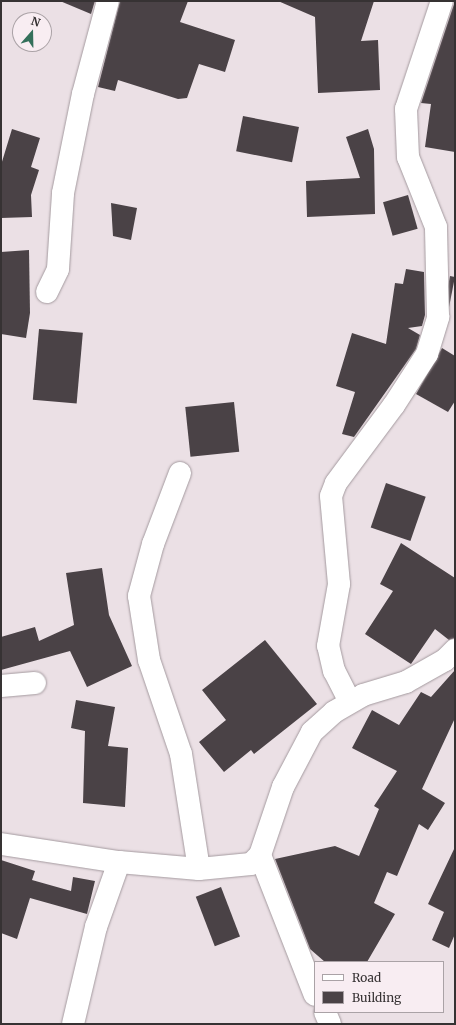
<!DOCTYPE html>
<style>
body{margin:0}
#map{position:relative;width:456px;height:1025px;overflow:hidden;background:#ebe0e5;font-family:Merriweather,serif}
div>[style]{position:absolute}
.building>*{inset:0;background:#4a4246;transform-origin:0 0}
.roads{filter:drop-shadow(0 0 1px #a49a9f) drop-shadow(0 0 1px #a49a9f)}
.minor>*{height:22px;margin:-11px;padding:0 11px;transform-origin:11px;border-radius:11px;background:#fff}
span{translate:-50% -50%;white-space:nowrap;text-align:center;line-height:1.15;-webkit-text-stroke:4px #f8edf2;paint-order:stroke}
.frame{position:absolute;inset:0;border:2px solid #363233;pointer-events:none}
.legend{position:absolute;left:314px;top:961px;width:130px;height:52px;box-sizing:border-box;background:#f8edf2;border:1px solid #aaa2a6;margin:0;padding:5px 7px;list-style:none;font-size:12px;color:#363233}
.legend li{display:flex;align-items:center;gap:8px;height:20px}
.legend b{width:20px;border:1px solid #aaa2a6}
.north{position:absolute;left:12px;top:12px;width:40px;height:40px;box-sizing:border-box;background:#f8edf2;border:1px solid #aaa2a6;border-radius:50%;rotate:20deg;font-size:11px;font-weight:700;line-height:16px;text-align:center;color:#363233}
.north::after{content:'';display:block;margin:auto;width:14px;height:18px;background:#34705b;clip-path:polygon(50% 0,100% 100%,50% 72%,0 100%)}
</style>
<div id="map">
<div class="building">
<i style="clip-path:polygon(60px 1px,95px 1px,91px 14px)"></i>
<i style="clip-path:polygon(120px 1px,188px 1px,180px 22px,235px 40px,225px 72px,199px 64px,187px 98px,178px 99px,118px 80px,115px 91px,98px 87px)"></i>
<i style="clip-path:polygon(278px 1px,374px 1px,361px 41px,378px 40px,380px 90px,318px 93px,315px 17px)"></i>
<i style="clip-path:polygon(455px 1px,455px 152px,425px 147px,431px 104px,421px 103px)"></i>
<i style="left:243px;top:116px;width:57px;height:36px;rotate:11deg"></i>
<i style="clip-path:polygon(12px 129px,40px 138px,31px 167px,39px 170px,31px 195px,32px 217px,1px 218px,1px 165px)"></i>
<i style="clip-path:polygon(368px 129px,374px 149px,375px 214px,307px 217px,306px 181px,360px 178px,346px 137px)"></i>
<i style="left:408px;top:195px;width:35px;height:26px;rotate:74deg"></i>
<i style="clip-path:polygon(111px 203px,137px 208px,131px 240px,113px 236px)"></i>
<i style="clip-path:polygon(29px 250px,30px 313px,26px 338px,1px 334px,1px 252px)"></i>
<i style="clip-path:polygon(406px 269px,424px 272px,425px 315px,422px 326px,408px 328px,420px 335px,416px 349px,354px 437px,342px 434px,355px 392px,336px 386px,352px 333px,386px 344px,395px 283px,403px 284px)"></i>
<i style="left:450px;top:276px;width:5px;height:46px;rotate:11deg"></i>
<i style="left:39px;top:329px;width:44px;height:71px;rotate:5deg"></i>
<i style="clip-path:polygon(442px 348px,455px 356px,455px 401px,448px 412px,416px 394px)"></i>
<i style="left:234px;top:402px;width:50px;height:49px;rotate:84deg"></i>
<i style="left:386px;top:483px;width:42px;height:47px;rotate:19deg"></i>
<i style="clip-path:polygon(401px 543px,455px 578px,455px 638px,449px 640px,435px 629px,411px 664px,365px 634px,393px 591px,380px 584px)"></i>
<i style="clip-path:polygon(102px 568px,109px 615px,132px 666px,87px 687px,70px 651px,1px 670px,1px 637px,35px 627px,39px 641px,74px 625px,66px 573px)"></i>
<i style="clip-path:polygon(265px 640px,317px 704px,254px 754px,251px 750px,224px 772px,199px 742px,226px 720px,202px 690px)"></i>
<i style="clip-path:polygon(455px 670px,455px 718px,422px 789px,445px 803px,428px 830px,419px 824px,397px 876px,387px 872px,374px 903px,395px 914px,367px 962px,325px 962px,310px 949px,275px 859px,335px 846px,359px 856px,379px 809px,374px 806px,397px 771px,352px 748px,372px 710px,399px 725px,421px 692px,431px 697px)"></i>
<i style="clip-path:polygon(76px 700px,115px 707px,108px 746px,128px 748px,125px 807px,83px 803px,85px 731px,71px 728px)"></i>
<i style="clip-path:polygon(455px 847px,455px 934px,449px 948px,432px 940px,444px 912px,428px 904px)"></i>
<i style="clip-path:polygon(1px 860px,35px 871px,32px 880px,71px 891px,73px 877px,95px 881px,87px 914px,30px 898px,17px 939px,1px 933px)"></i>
<i style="left:221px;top:887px;width:53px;height:27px;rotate:69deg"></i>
</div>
<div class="roads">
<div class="minor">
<i style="left:47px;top:292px;width:25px;rotate:-64deg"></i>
<i style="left:58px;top:269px;width:76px;rotate:-86.2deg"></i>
<i style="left:63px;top:193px;width:101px;rotate:-78.6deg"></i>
<i style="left:83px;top:94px;width:96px;rotate:-75deg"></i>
<i style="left:180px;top:473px;width:76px;rotate:110.8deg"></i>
<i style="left:153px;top:544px;width:54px;rotate:105.1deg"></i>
<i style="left:139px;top:596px;width:65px;rotate:81.1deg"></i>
<i style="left:149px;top:660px;width:99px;rotate:71.2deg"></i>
<i style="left:181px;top:754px;width:116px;rotate:81.1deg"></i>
<i style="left:1px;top:686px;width:34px;rotate:-5deg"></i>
<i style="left:350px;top:702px;width:35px;rotate:-117deg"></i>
<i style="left:334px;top:671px;width:26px;rotate:-103deg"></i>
<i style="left:328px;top:646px;width:63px;rotate:-79.9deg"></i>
<i style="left:339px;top:584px;width:88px;rotate:-95.2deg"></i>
<i style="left:331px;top:496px;width:14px;rotate:-69deg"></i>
<i style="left:336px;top:483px;width:97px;rotate:-53.4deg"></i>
<i style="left:394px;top:405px;width:61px;rotate:-57.1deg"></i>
<i style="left:427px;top:354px;width:39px;rotate:-73deg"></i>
<i style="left:438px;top:317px;width:90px;rotate:-91.3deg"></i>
<i style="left:436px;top:227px;width:75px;rotate:-111.8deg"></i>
<i style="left:408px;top:157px;width:48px;rotate:-92.4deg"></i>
<i style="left:406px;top:109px;width:114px;rotate:-71.6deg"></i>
<i style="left:1px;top:844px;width:119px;rotate:8.7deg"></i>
<i style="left:119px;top:862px;width:80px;rotate:5deg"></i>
<i style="left:199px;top:869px;width:52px;rotate:-5.5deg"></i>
<i style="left:251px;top:864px;width:13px;rotate:-45deg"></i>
<i style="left:260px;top:855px;width:72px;rotate:-71.3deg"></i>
<i style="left:283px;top:787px;width:62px;rotate:-62.2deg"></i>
<i style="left:312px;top:732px;width:30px;rotate:-42deg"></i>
<i style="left:334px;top:712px;width:34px;rotate:-30deg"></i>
<i style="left:363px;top:695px;width:45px;rotate:-16.8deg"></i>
<i style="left:406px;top:682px;width:45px;rotate:-29.4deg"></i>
<i style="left:445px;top:660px;width:14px;rotate:-45deg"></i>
<i style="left:260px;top:855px;width:150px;rotate:68.6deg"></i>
<i style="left:325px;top:1012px;width:13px;rotate:67deg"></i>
<i style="left:73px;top:1024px;width:100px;rotate:-76.7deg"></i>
<i style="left:96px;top:927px;width:69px;rotate:-70.5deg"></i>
</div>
</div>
<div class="frame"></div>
<ul class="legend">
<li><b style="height:5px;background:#fff"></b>Road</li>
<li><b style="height:11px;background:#4a4246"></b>Building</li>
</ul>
<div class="north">N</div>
</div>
